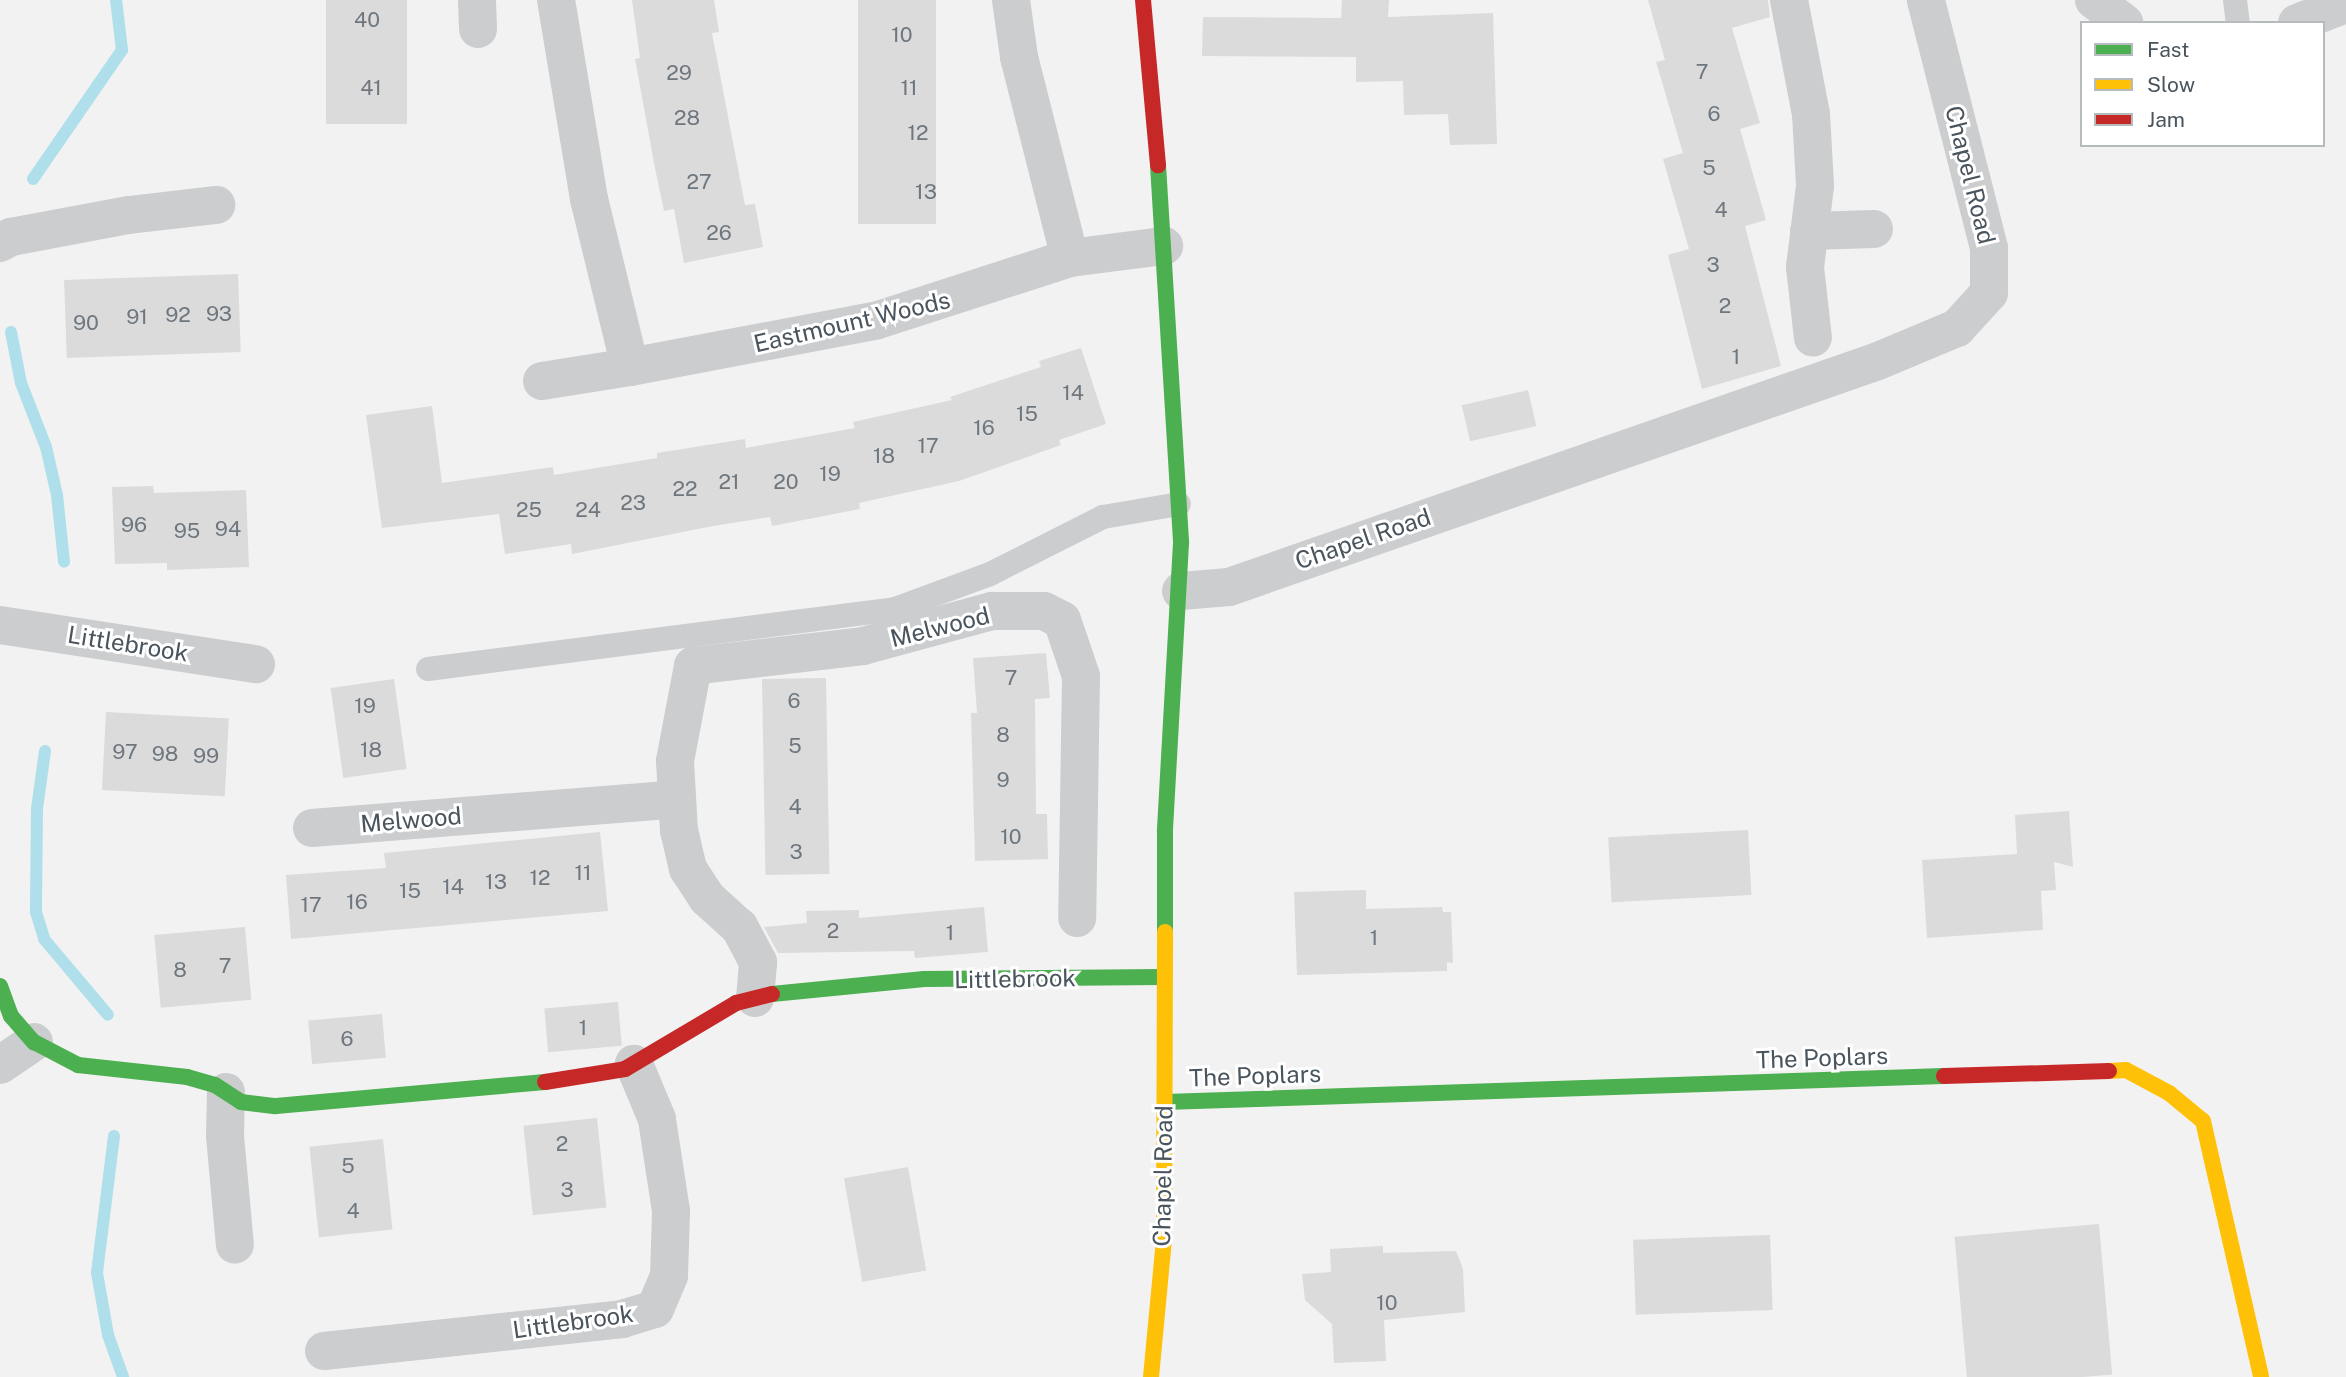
<!DOCTYPE html>
<style>
body{margin:0}
#map{position:relative;width:2346px;height:1377px;overflow:hidden;background:#f2f2f2;font-family:"Public Sans",sans-serif}
div>[style]{position:absolute}
.stream>*{height:12px;margin:-6px;padding:0 6px;transform-origin:6px;border-radius:6px;background:#afdfeb}
.building>*{inset:0;background:#dbdbdc;transform-origin:0 0}
.lane>*{height:24px;margin:-12px;padding:0 12px;transform-origin:12px;border-radius:12px;background:#cbcdcf}
.street>*{height:38px;margin:-19px;padding:0 19px;transform-origin:19px;border-radius:19px;background:#cbcdcf}
.fast>*{height:16px;margin:-8px;padding:0 8px;transform-origin:8px;border-radius:8px;background:#4caf50}
.slow>*{height:16px;margin:-8px;padding:0 8px;transform-origin:8px;border-radius:8px;background:#ffc107}
.jam>*{height:16px;margin:-8px;padding:0 8px;transform-origin:8px;border-radius:8px;background:#c62828}
span{translate:-50% -50%;white-space:nowrap;text-align:center;line-height:1.15;-webkit-text-stroke:6px #fff;paint-order:stroke}
.number-label{font-size:21px;color:#6e767e}
.number-label span{-webkit-text-stroke-width:0}
.street-label{font-size:24px;color:#49545d}
.legend{position:absolute;left:2080px;top:21px;width:245px;height:126px;box-sizing:border-box;background:#fff;border:2px solid #b6bbbe;margin:0;padding:9px 12px;list-style:none;font-size:21px;color:#49545d}
.legend li{display:flex;align-items:center;gap:14px;height:35px}
.legend b{width:35px;border:2px solid #b6bbbe}
</style>
<div id="map">
<div class="stream">
<i style="left:33px;top:179px;width:157px;rotate:-55.4deg"></i>
<i style="left:122px;top:50px;width:50px;rotate:-96.8deg"></i>
<i style="left:11px;top:332px;width:52px;rotate:78.9deg"></i>
<i style="left:21px;top:383px;width:69px;rotate:68.7deg"></i>
<i style="left:46px;top:447px;width:49px;rotate:77.1deg"></i>
<i style="left:57px;top:495px;width:67px;rotate:84deg"></i>
<i style="left:45px;top:751px;width:59px;rotate:97.9deg"></i>
<i style="left:37px;top:809px;width:103px;rotate:90.6deg"></i>
<i style="left:36px;top:912px;width:28px;rotate:73deg"></i>
<i style="left:44px;top:939px;width:99px;rotate:49.9deg"></i>
<i style="left:114px;top:1136px;width:138px;rotate:97.1deg"></i>
<i style="left:97px;top:1273px;width:63px;rotate:79.9deg"></i>
<i style="left:108px;top:1335px;width:45px;rotate:70.3deg"></i>
</div>
<div class="building">
<i style="left:326px;top:0;width:81px;height:124px"></i>
<i style="clip-path:polygon(632px 0,714px 0,719px 32px,712px 33px,745px 205px,755px 204px,763px 247px,684px 263px,674px 209px,664px 211px,655px 168px,635px 59px,640px 58px)"></i>
<i style="left:858px;top:0;width:78px;height:224px"></i>
<i style="clip-path:polygon(1342px 0,1389px 0,1388px 17px,1493px 13px,1497px 144px,1450px 145px,1448px 114px,1404px 115px,1403px 81px,1356px 82px,1356px 57px,1202px 56px,1203px 17px,1341px 18px)"></i>
<i style="clip-path:polygon(1648px 0,1768px 0,1770px 17px,1732px 28px,1760px 123px,1740px 129px,1766px 220px,1745px 226px,1781px 366px,1702px 389px,1668px 255px,1689px 249px,1663px 159px,1683px 153px,1656px 62px,1665px 60px)"></i>
<i style="left:238px;top:274px;width:78px;height:174px;rotate:88deg"></i>
<i style="clip-path:polygon(1081px 348px,1106px 424px,1059px 440px,1061px 445px,959px 481px,859px 503px,860px 509px,772px 526px,770px 517px,713px 526px,572px 554px,571px 544px,505px 554px,499px 514px,382px 528px,366px 415px,432px 406px,442px 483px,553px 467px,554px 475px,657px 458px,657px 453px,745px 439px,746px 448px,855px 428px,853px 422px,952px 400px,950px 397px,1041px 367px,1039px 361px)"></i>
<i style="left:1528px;top:390px;width:37px;height:68px;rotate:77deg"></i>
<i style="clip-path:polygon(153px 486px,154px 493px,246px 490px,249px 567px,167px 570px,167px 563px,115px 564px,112px 487px)"></i>
<i style="clip-path:polygon(1046px 653px,1050px 698px,1035px 699px,1036px 814px,1047px 814px,1048px 859px,975px 861px,971px 713px,977px 713px,973px 658px)"></i>
<i style="left:826px;top:678px;width:196px;height:64px;rotate:89deg"></i>
<i style="left:394px;top:679px;width:91px;height:64px;rotate:82deg"></i>
<i style="left:106px;top:712px;width:123px;height:78px;rotate:3deg"></i>
<i style="clip-path:polygon(2069px 811px,2073px 867px,2054px 862px,2056px 890px,2041px 891px,2043px 930px,1927px 938px,1922px 860px,2017px 854px,2015px 815px)"></i>
<i style="left:1748px;top:830px;width:65px;height:140px;rotate:87deg"></i>
<i style="clip-path:polygon(600px 832px,608px 911px,291px 939px,286px 875px,386px 868px,384px 853px)"></i>
<i style="clip-path:polygon(1366px 890px,1366px 909px,1442px 907px,1443px 912px,1451px 912px,1453px 963px,1447px 962px,1447px 971px,1297px 975px,1294px 892px)"></i>
<i style="clip-path:polygon(984px 907px,988px 952px,915px 958px,914px 951px,778px 953px,764px 927px,807px 923px,806px 911px,859px 910px,859px 918px)"></i>
<i style="left:245px;top:927px;width:73px;height:91px;rotate:85deg"></i>
<i style="left:618px;top:1002px;width:44px;height:74px;rotate:85deg"></i>
<i style="left:382px;top:1014px;width:44px;height:74px;rotate:85deg"></i>
<i style="left:597px;top:1118px;width:90px;height:74px;rotate:84deg"></i>
<i style="left:383px;top:1139px;width:91px;height:74px;rotate:84deg"></i>
<i style="left:908px;top:1167px;width:105px;height:65px;rotate:80deg"></i>
<i style="left:2099px;top:1224px;width:151px;height:145px;rotate:85deg"></i>
<i style="left:1770px;top:1235px;width:75px;height:137px;rotate:88deg"></i>
<i style="clip-path:polygon(1383px 1246px,1383px 1253px,1456px 1251px,1463px 1269px,1465px 1312px,1384px 1320px,1386px 1361px,1334px 1363px,1332px 1324px,1305px 1300px,1302px 1274px,1331px 1272px,1330px 1249px)"></i>
</div>
<div class="lane">
<i style="left:2235px;top:0;width:23px;rotate:83deg"></i>
<i style="left:428px;top:669px;width:471px;rotate:-7.3deg"></i>
<i style="left:895px;top:609px;width:101px;rotate:-20.2deg"></i>
<i style="left:990px;top:574px;width:127px;rotate:-26.8deg"></i>
<i style="left:1103px;top:517px;width:77px;rotate:-9.7deg"></i>
</div>
<div class="street">
<i style="left:477px;top:0;width:29px;rotate:88deg"></i>
<i style="left:1011px;top:0;width:58px;rotate:82deg"></i>
<i style="left:1019px;top:57px;width:207px;rotate:75.8deg"></i>
<i style="left:1789px;top:0;width:116px;rotate:79.1deg"></i>
<i style="left:1811px;top:114px;width:72px;rotate:86.8deg"></i>
<i style="left:1815px;top:186px;width:82px;rotate:97deg"></i>
<i style="left:1805px;top:267px;width:71px;rotate:83.6deg"></i>
<i style="left:2094px;top:0;width:38px;rotate:37deg"></i>
<i style="left:2297px;top:23px;width:53px;rotate:-21.2deg"></i>
<i style="left:1809px;top:231px;width:65px;rotate:-1.8deg"></i>
<i style="left:0;top:243px;width:13px;rotate:-29deg"></i>
<i style="left:11px;top:237px;width:120px;rotate:-10.6deg"></i>
<i style="left:129px;top:215px;width:88px;rotate:-6.6deg"></i>
<i style="left:630px;top:367px;width:252px;rotate:-10.7deg"></i>
<i style="left:878px;top:320px;width:202px;rotate:-17.9deg"></i>
<i style="left:1070px;top:258px;width:95px;rotate:-7.3deg"></i>
<i style="left:542px;top:381px;width:89px;rotate:-9deg"></i>
<i style="left:630px;top:367px;width:173px;rotate:-103.7deg"></i>
<i style="left:589px;top:199px;width:202px;rotate:-99.4deg"></i>
<i style="left:1181px;top:591px;width:48px;rotate:-4.8deg"></i>
<i style="left:1229px;top:587px;width:687px;rotate:-19.2deg"></i>
<i style="left:1878px;top:361px;width:86px;rotate:-22.7deg"></i>
<i style="left:1957px;top:328px;width:47px;rotate:-47.6deg"></i>
<i style="left:1989px;top:293px;width:45px;rotate:-90deg"></i>
<i style="left:1989px;top:248px;width:256px;rotate:-104.3deg"></i>
<i style="left:0;top:625px;width:259px;rotate:8.7deg"></i>
<i style="left:312px;top:828px;width:366px;rotate:-4.5deg"></i>
<i style="left:755px;top:998px;width:36px;rotate:-85deg"></i>
<i style="left:758px;top:962px;width:40px;rotate:-118deg"></i>
<i style="left:739px;top:927px;width:43px;rotate:-137.8deg"></i>
<i style="left:707px;top:898px;width:35px;rotate:-123deg"></i>
<i style="left:688px;top:869px;width:39px;rotate:-103deg"></i>
<i style="left:679px;top:831px;width:70px;rotate:-93.3deg"></i>
<i style="left:675px;top:761px;width:97px;rotate:-79.3deg"></i>
<i style="left:693px;top:666px;width:171px;rotate:-6.7deg"></i>
<i style="left:863px;top:646px;width:134px;rotate:-15.2deg"></i>
<i style="left:992px;top:611px;width:52px"></i>
<i style="left:1044px;top:611px;width:20px;rotate:27deg"></i>
<i style="left:1062px;top:620px;width:59px;rotate:71.3deg"></i>
<i style="left:1081px;top:676px;width:242px;rotate:90.9deg"></i>
<i style="left:0;top:1065px;width:41px;rotate:-34.1deg"></i>
<i style="left:226px;top:1092px;width:44px;rotate:91.3deg"></i>
<i style="left:225px;top:1136px;width:109px;rotate:84.8deg"></i>
<i style="left:324px;top:1351px;width:300px;rotate:-6.1deg"></i>
<i style="left:622px;top:1319px;width:34px;rotate:-17deg"></i>
<i style="left:655px;top:1309px;width:36px;rotate:-67deg"></i>
<i style="left:669px;top:1276px;width:65px;rotate:-88.2deg"></i>
<i style="left:671px;top:1211px;width:93px;rotate:-98.7deg"></i>
<i style="left:657px;top:1119px;width:60px;rotate:-112.7deg"></i>
</div>
<div class="fast">
<i style="left:1158px;top:165px;width:379px;rotate:86.5deg"></i>
<i style="left:1181px;top:543px;width:289px;rotate:93.2deg"></i>
<i style="left:1165px;top:832px;width:100px;rotate:90deg"></i>
<i style="left:0;top:986px;width:32px;rotate:70deg"></i>
<i style="left:11px;top:1016px;width:35px;rotate:49deg"></i>
<i style="left:34px;top:1042px;width:50px;rotate:27.6deg"></i>
<i style="left:78px;top:1065px;width:110px;rotate:6.3deg"></i>
<i style="left:187px;top:1077px;width:29px;rotate:16deg"></i>
<i style="left:215px;top:1085px;width:31px;rotate:33deg"></i>
<i style="left:241px;top:1102px;width:35px;rotate:7deg"></i>
<i style="left:276px;top:1106px;width:270px;rotate:-5.1deg"></i>
<i style="left:772px;top:994px;width:153px;rotate:-5.6deg"></i>
<i style="left:924px;top:979px;width:238px;rotate:-0.5deg"></i>
<i style="left:1165px;top:1102px;width:779px;rotate:-1.91deg"></i>
</div>
<div class="slow">
<i style="left:2109px;top:1071px;width:17px;rotate:-3deg"></i>
<i style="left:2126px;top:1070px;width:49px;rotate:28.1deg"></i>
<i style="left:2169px;top:1093px;width:44px;rotate:39.5deg"></i>
<i style="left:2203px;top:1121px;width:262px;rotate:77.2deg"></i>
<i style="left:1151px;top:1377px;width:138px;rotate:-84.6deg"></i>
<i style="left:1164px;top:1240px;width:308px;rotate:-89.8deg"></i>
</div>
<div class="jam">
<i style="left:1143px;top:0;width:166px;rotate:84.8deg"></i>
<i style="left:1944px;top:1076px;width:165px;rotate:-1.7deg"></i>
<i style="left:545px;top:1082px;width:81px;rotate:-9.2deg"></i>
<i style="left:625px;top:1069px;width:129px;rotate:-30.7deg"></i>
<i style="left:736px;top:1003px;width:37px;rotate:-14deg"></i>
</div>
<div class="number-label">
<span style="left:367px;top:20px">40</span>
<span style="left:902px;top:35px">10</span>
<span style="left:1702px;top:72px">7</span>
<span style="left:679px;top:73px">29</span>
<span style="left:371px;top:88px">41</span>
<span style="left:909px;top:88px">11</span>
<span style="left:1714px;top:114px">6</span>
<span style="left:687px;top:118px">28</span>
<span style="left:918px;top:133px">12</span>
<span style="left:1709px;top:168px">5</span>
<span style="left:699px;top:182px">27</span>
<span style="left:926px;top:192px">13</span>
<span style="left:1721px;top:210px">4</span>
<span style="left:719px;top:233px">26</span>
<span style="left:1713px;top:265px">3</span>
<span style="left:1725px;top:306px">2</span>
<span style="left:219px;top:314px">93</span>
<span style="left:178px;top:315px">92</span>
<span style="left:137px;top:317px">91</span>
<span style="left:86px;top:323px">90</span>
<span style="left:1736px;top:357px">1</span>
<span style="left:1073px;top:393px">14</span>
<span style="left:1027px;top:414px">15</span>
<span style="left:984px;top:428px">16</span>
<span style="left:928px;top:446px">17</span>
<span style="left:884px;top:456px">18</span>
<span style="left:830px;top:474px">19</span>
<span style="left:729px;top:482px">21</span>
<span style="left:786px;top:482px">20</span>
<span style="left:685px;top:489px">22</span>
<span style="left:633px;top:503px">23</span>
<span style="left:529px;top:510px">25</span>
<span style="left:588px;top:510px">24</span>
<span style="left:134px;top:525px">96</span>
<span style="left:228px;top:529px">94</span>
<span style="left:187px;top:531px">95</span>
<span style="left:1011px;top:678px">7</span>
<span style="left:794px;top:701px">6</span>
<span style="left:365px;top:706px">19</span>
<span style="left:1003px;top:735px">8</span>
<span style="left:795px;top:746px">5</span>
<span style="left:371px;top:750px">18</span>
<span style="left:125px;top:752px">97</span>
<span style="left:165px;top:754px">98</span>
<span style="left:206px;top:756px">99</span>
<span style="left:1003px;top:780px">9</span>
<span style="left:795px;top:807px">4</span>
<span style="left:1011px;top:837px">10</span>
<span style="left:796px;top:852px">3</span>
<span style="left:583px;top:873px">11</span>
<span style="left:540px;top:878px">12</span>
<span style="left:496px;top:882px">13</span>
<span style="left:453px;top:887px">14</span>
<span style="left:410px;top:891px">15</span>
<span style="left:357px;top:902px">16</span>
<span style="left:311px;top:905px">17</span>
<span style="left:833px;top:931px">2</span>
<span style="left:950px;top:933px">1</span>
<span style="left:1374px;top:938px">1</span>
<span style="left:225px;top:966px">7</span>
<span style="left:180px;top:970px">8</span>
<span style="left:583px;top:1028px">1</span>
<span style="left:347px;top:1039px">6</span>
<span style="left:562px;top:1144px">2</span>
<span style="left:348px;top:1166px">5</span>
<span style="left:567px;top:1190px">3</span>
<span style="left:353px;top:1211px">4</span>
<span style="left:1387px;top:1303px">10</span>
</div>
<div class="street-label">
<span style="left:1970px;top:175px;rotate:76deg">Chapel Road</span>
<span style="left:852px;top:322px;rotate:-13deg">Eastmount Woods</span>
<span style="left:1363px;top:539px;rotate:-19deg">Chapel Road</span>
<span style="left:940px;top:627px;rotate:-14deg">Melwood</span>
<span style="left:128px;top:644px;rotate:9deg">Littlebrook</span>
<span style="left:411px;top:820px;rotate:-5deg">Melwood</span>
<span style="left:1015px;top:979px;rotate:-1deg">Littlebrook</span>
<span style="left:1822px;top:1058px;rotate:-2deg">The Poplars</span>
<span style="left:1255px;top:1076px;rotate:-2deg">The Poplars</span>
<span style="left:1163px;top:1176px;rotate:-89deg">Chapel Road</span>
<span style="left:573px;top:1322px;rotate:-8deg">Littlebrook</span>
</div>
<ul class="legend">
<li><b style="height:9px;background:#4caf50"></b>Fast</li>
<li><b style="height:9px;background:#ffc107"></b>Slow</li>
<li><b style="height:9px;background:#c62828"></b>Jam</li>
</ul>
</div>
